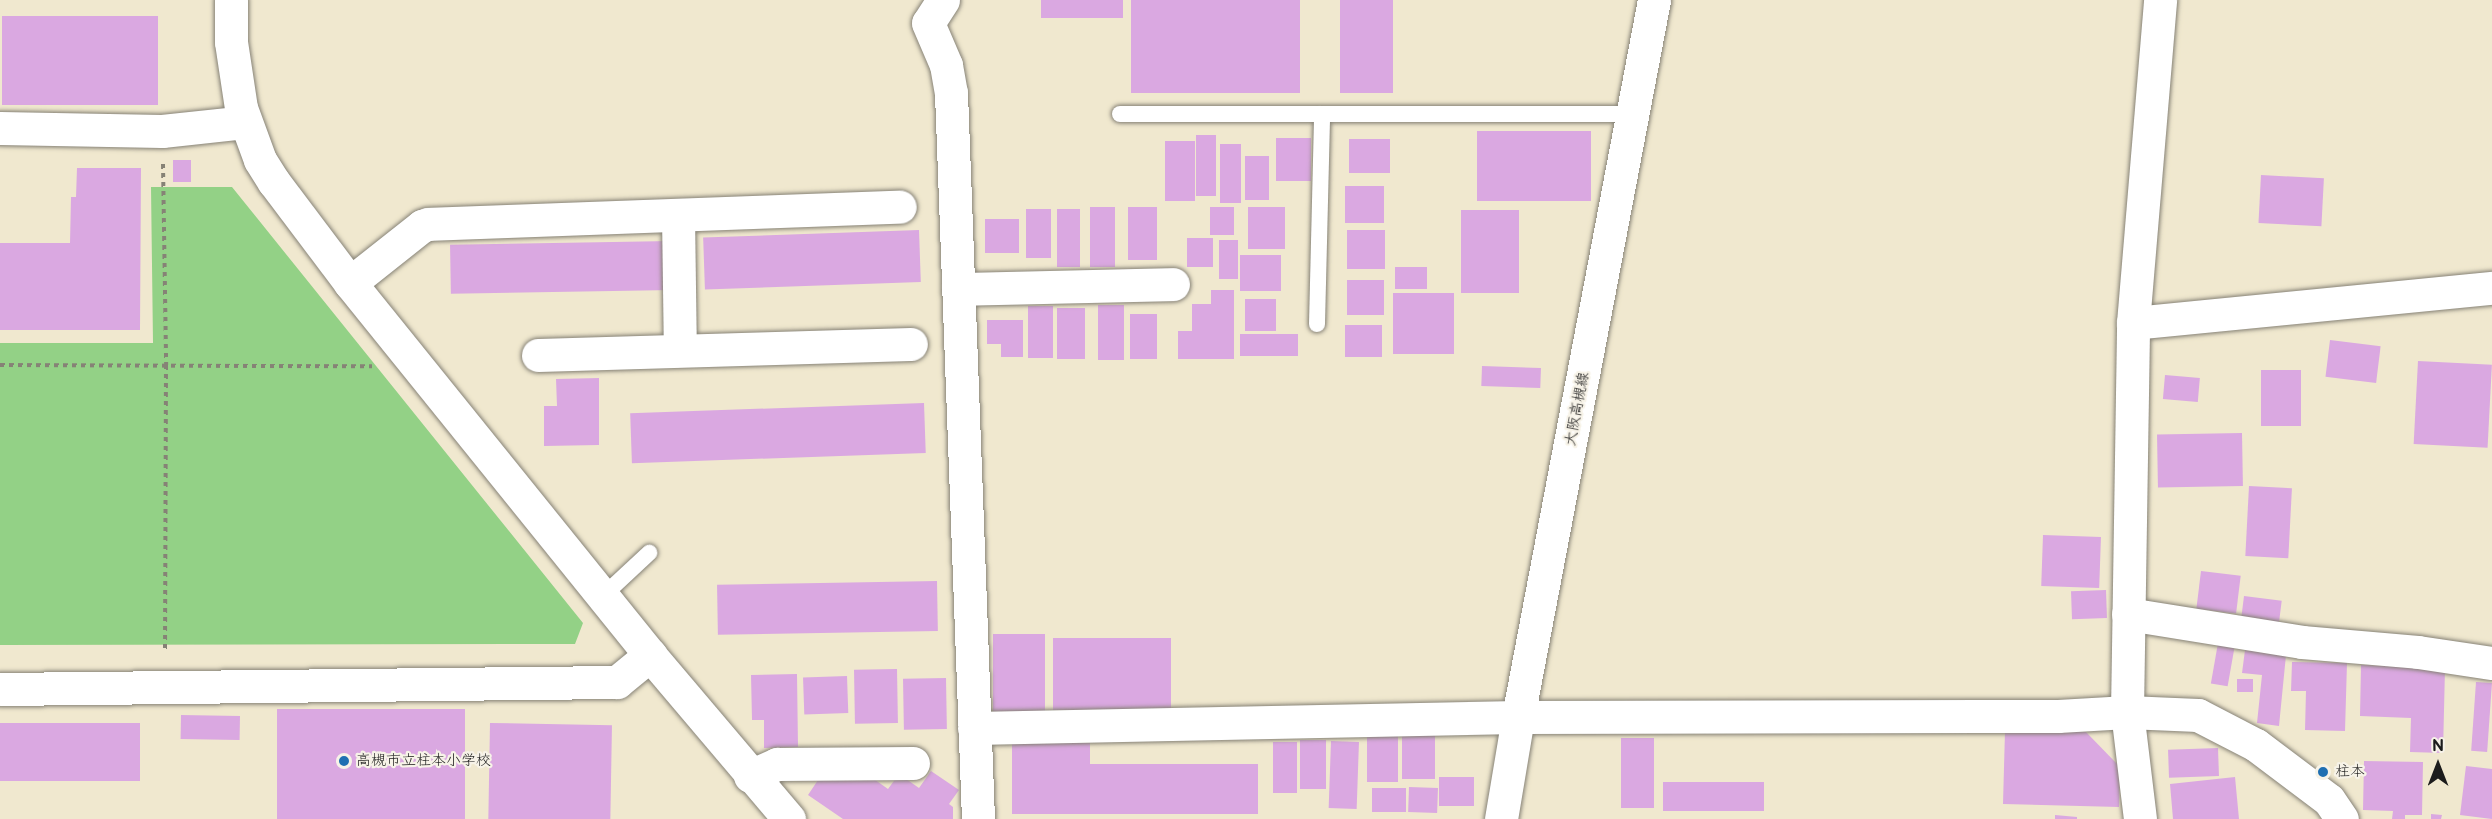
<!DOCTYPE html>
<meta charset="utf-8">
<style>
body{margin:0}
#map{position:relative;width:2492px;height:819px;overflow:hidden;background:#f0e8cf;font-family:"Balsamiq Sans","Klee One",sans-serif}
div>[style]{position:absolute}
.green>*{inset:0;background:#93d186}
.building>*{inset:0;background:#daa8e1;transform-origin:0 0}
.path>*{height:4px;margin-top:-2px;transform-origin:0;background:repeating-linear-gradient(90deg,#868276 0 4.5px,transparent 0 9px)}
.roads{filter:drop-shadow(0 0 2px #868276) drop-shadow(0 0 2px #868276)}
.service>*{height:16px;margin:-8px;padding:0 8px;transform-origin:8px;border-radius:8px;background:#fff}
.minor>*{height:33px;margin:-16.5px;padding:0 16.5px;transform-origin:16.5px;border-radius:16.5px;background:#fff}
.tertiary>*{height:33px;margin:-16.5px;padding:0 16.5px;transform-origin:16.5px;border-radius:16.5px;background:#fff}
.primary>*{height:33px;margin:-16.5px;padding:0 16.5px;transform-origin:16.5px;border-radius:16.5px;background:#fff}
.dots>*{width:16px;height:16px;translate:-50% -50%;box-sizing:border-box;border:3px solid #f7f3e8;border-radius:50%}
span{translate:-50% -50%;white-space:nowrap;text-align:center;line-height:1.15;-webkit-text-stroke:4.5px #f7f3e8;paint-order:stroke}
.street-label{font-size:15px;color:#1c1c1c}
.poi-label{font-size:15px;color:#1c1c1c}
.left{translate:0 -50%;text-align:left}
.north{position:absolute;left:2408px;top:735px;width:60px;height:60px;-webkit-text-stroke:4px #f7f3e8;paint-order:stroke;rotate:0deg;font-size:16px;font-weight:700;line-height:24px;text-align:center;color:#1c1c1c}
.north::after{content:'';display:block;margin:auto;width:21px;height:27px;background:#1c1c1c;clip-path:polygon(50% 0,100% 100%,50% 72%,0 100%)}
</style>
<div id="map">
<div class="green">
<i style="clip-path:polygon(151px 187px,232px 187px,583px 623px,575px 644px,0 645px,0 343px,153px 343px)"></i>
</div>
<div class="building">
<i style="left:1041px;top:0;width:82px;height:18px"></i>
<i style="left:1131px;top:0;width:169px;height:93px"></i>
<i style="left:1340px;top:0;width:53px;height:93px"></i>
<i style="left:2px;top:16px;width:156px;height:89px"></i>
<i style="left:1477px;top:131px;width:114px;height:70px"></i>
<i style="left:1196px;top:135px;width:20px;height:61px"></i>
<i style="left:1276px;top:138px;width:35px;height:43px"></i>
<i style="left:1349px;top:139px;width:41px;height:34px"></i>
<i style="left:1165px;top:141px;width:30px;height:60px"></i>
<i style="left:1220px;top:144px;width:21px;height:59px"></i>
<i style="left:1245px;top:156px;width:24px;height:44px"></i>
<i style="left:173px;top:160px;width:18px;height:22px"></i>
<i style="clip-path:polygon(77px 168px,141px 168px,140px 330px,0 330px,0 243px,70px 243px,71px 197px,76px 197px)"></i>
<i style="left:2261px;top:175px;width:63px;height:48px;rotate:3deg"></i>
<i style="left:1345px;top:186px;width:39px;height:37px"></i>
<i style="left:1090px;top:207px;width:25px;height:60px"></i>
<i style="left:1128px;top:207px;width:29px;height:53px"></i>
<i style="left:1210px;top:207px;width:24px;height:28px"></i>
<i style="left:1248px;top:207px;width:37px;height:42px"></i>
<i style="left:1026px;top:209px;width:25px;height:49px"></i>
<i style="left:1057px;top:209px;width:23px;height:58px"></i>
<i style="left:1461px;top:210px;width:58px;height:83px"></i>
<i style="left:985px;top:219px;width:34px;height:34px"></i>
<i style="left:919px;top:230px;width:52px;height:216px;rotate:88deg"></i>
<i style="left:1347px;top:230px;width:38px;height:39px"></i>
<i style="left:1187px;top:238px;width:26px;height:29px"></i>
<i style="left:1219px;top:240px;width:19px;height:39px"></i>
<i style="left:672px;top:241px;width:49px;height:222px;rotate:89deg"></i>
<i style="left:1240px;top:255px;width:41px;height:36px"></i>
<i style="left:1395px;top:267px;width:32px;height:22px"></i>
<i style="left:1347px;top:280px;width:37px;height:35px"></i>
<i style="clip-path:polygon(1211px 290px,1234px 290px,1234px 359px,1178px 359px,1178px 331px,1192px 331px,1192px 304px,1211px 304px)"></i>
<i style="left:1393px;top:293px;width:61px;height:61px"></i>
<i style="left:1245px;top:299px;width:31px;height:32px"></i>
<i style="left:1098px;top:305px;width:26px;height:55px"></i>
<i style="left:1028px;top:306px;width:25px;height:52px"></i>
<i style="left:1057px;top:308px;width:28px;height:51px"></i>
<i style="left:1130px;top:314px;width:27px;height:45px"></i>
<i style="clip-path:polygon(987px 320px,1023px 320px,1023px 357px,1001px 357px,1001px 344px,987px 344px)"></i>
<i style="left:1345px;top:325px;width:37px;height:32px"></i>
<i style="left:1240px;top:334px;width:58px;height:22px"></i>
<i style="left:2330px;top:340px;width:51px;height:37px;rotate:7deg"></i>
<i style="left:2418px;top:361px;width:74px;height:83px;rotate:3deg"></i>
<i style="left:1482px;top:366px;width:59px;height:20px;rotate:2deg"></i>
<i style="left:2261px;top:370px;width:40px;height:56px"></i>
<i style="left:2165px;top:375px;width:35px;height:24px;rotate:5deg"></i>
<i style="clip-path:polygon(599px 378px,599px 445px,544px 446px,544px 406px,557px 406px,556px 379px)"></i>
<i style="left:924px;top:403px;width:50px;height:294px;rotate:88deg"></i>
<i style="left:2242px;top:433px;width:53px;height:85px;rotate:89deg"></i>
<i style="left:2249px;top:486px;width:43px;height:70px;rotate:3deg"></i>
<i style="left:2043px;top:535px;width:58px;height:51px;rotate:2deg"></i>
<i style="left:2201px;top:571px;width:40px;height:38px;rotate:7deg"></i>
<i style="left:937px;top:581px;width:50px;height:220px;rotate:89deg"></i>
<i style="left:2106px;top:590px;width:28px;height:35px;rotate:88deg"></i>
<i style="left:2244px;top:596px;width:38px;height:23px;rotate:7deg"></i>
<i style="left:993px;top:634px;width:52px;height:78px"></i>
<i style="left:1053px;top:638px;width:118px;height:72px"></i>
<i style="left:2218px;top:643px;width:17px;height:41px;rotate:10deg"></i>
<i style="clip-path:polygon(2245px 650px,2286px 655px,2279px 726px,2257px 723px,2262px 675px,2242px 673px)"></i>
<i style="clip-path:polygon(2292px 662px,2347px 663px,2345px 731px,2305px 730px,2306px 691px,2291px 691px)"></i>
<i style="clip-path:polygon(2361px 665px,2445px 668px,2443px 753px,2410px 752px,2411px 718px,2360px 716px)"></i>
<i style="left:897px;top:669px;width:54px;height:43px;rotate:89deg"></i>
<i style="clip-path:polygon(797px 674px,798px 747px,764px 748px,764px 720px,752px 720px,751px 675px)"></i>
<i style="left:847px;top:676px;width:37px;height:44px;rotate:88deg"></i>
<i style="left:946px;top:678px;width:51px;height:43px;rotate:89deg"></i>
<i style="left:2237px;top:679px;width:16px;height:13px"></i>
<i style="left:2476px;top:682px;width:16px;height:69px;rotate:4deg"></i>
<i style="left:465px;top:709px;width:110px;height:188px;rotate:90deg"></i>
<i style="left:181px;top:715px;width:59px;height:24px;rotate:1deg"></i>
<i style="left:0;top:723px;width:140px;height:58px"></i>
<i style="left:490px;top:723px;width:122px;height:96px;rotate:1deg"></i>
<i style="clip-path:polygon(2005px 731px,2086px 732px,2120px 767px,2119px 807px,2003px 804px)"></i>
<i style="left:1402px;top:732px;width:33px;height:47px"></i>
<i style="left:1367px;top:736px;width:31px;height:46px"></i>
<i style="left:1621px;top:738px;width:33px;height:70px"></i>
<i style="left:1300px;top:740px;width:26px;height:49px"></i>
<i style="left:1331px;top:741px;width:28px;height:67px;rotate:2deg"></i>
<i style="left:1273px;top:742px;width:24px;height:51px"></i>
<i style="clip-path:polygon(1012px 743px,1090px 743px,1090px 764px,1258px 764px,1258px 814px,1012px 814px)"></i>
<i style="left:2218px;top:748px;width:28px;height:50px;rotate:88deg"></i>
<i style="clip-path:polygon(2364px 761px,2423px 762px,2422px 815px,2405px 815px,2405px 819px,2392px 819px,2393px 811px,2363px 810px)"></i>
<i style="clip-path:polygon(2466px 766px,2492px 769px,2492px 819px,2460px 815px)"></i>
<i style="clip-path:polygon(931px 771px,959px 790px,949px 804px,953px 807px,953px 819px,843px 819px,808px 795px,820px 777px,864px 772px,888px 789px,899px 774px,919px 788px)"></i>
<i style="left:1439px;top:777px;width:35px;height:29px"></i>
<i style="clip-path:polygon(2235px 777px,2239px 819px,2173px 819px,2170px 784px)"></i>
<i style="left:1663px;top:782px;width:101px;height:29px"></i>
<i style="left:1409px;top:787px;width:29px;height:25px;rotate:2deg"></i>
<i style="left:1372px;top:788px;width:34px;height:24px"></i>
<i style="clip-path:polygon(2431px 814px,2442px 815px,2441px 819px,2431px 819px)"></i>
<i style="clip-path:polygon(2055px 815px,2077px 817px,2077px 819px,2055px 819px)"></i>
</div>
<div class="path">
<i style="left:163px;top:164px;width:201px;rotate:89.1deg"></i>
<i style="left:166px;top:365px;width:287px;rotate:90.2deg"></i>
<i style="left:0;top:365px;width:372px;rotate:0.2deg"></i>
</div>
<div class="roads">
<div class="service">
<i style="left:1120px;top:114px;width:514px"></i>
<i style="left:1317px;top:324px;width:210px;rotate:-88.6deg"></i>
<i style="left:604px;top:595px;width:62px;rotate:-43deg"></i>
</div>
<div class="minor">
<i style="left:943px;top:0;width:27px;rotate:123deg"></i>
<i style="left:928px;top:23px;width:46px;rotate:66.8deg"></i>
<i style="left:946px;top:65px;width:28px;rotate:80deg"></i>
<i style="left:951px;top:93px;width:727px;rotate:87.87deg"></i>
<i style="left:0;top:128px;width:162px;rotate:1.1deg"></i>
<i style="left:162px;top:131px;width:83px;rotate:-6.2deg"></i>
<i style="left:678px;top:215px;width:135px;rotate:89.2deg"></i>
<i style="left:350px;top:283px;width:92px;rotate:-38.4deg"></i>
<i style="left:422px;top:226px;width:6px;rotate:-18deg"></i>
<i style="left:428px;top:224px;width:472px;rotate:-2.1deg"></i>
<i style="left:958px;top:289px;width:215px;rotate:-1.3deg"></i>
<i style="left:2133px;top:323px;width:324px;rotate:-85.2deg"></i>
<i style="left:538px;top:355px;width:373px;rotate:-1.7deg"></i>
<i style="left:2128px;top:614px;width:176px;rotate:9.1deg"></i>
<i style="left:2302px;top:642px;width:116px;rotate:4.9deg"></i>
<i style="left:2418px;top:652px;width:75px;rotate:8.5deg"></i>
<i style="left:0;top:689px;width:617px;rotate:-0.65deg"></i>
<i style="left:617px;top:682px;width:43px;rotate:-39.3deg"></i>
<i style="left:974px;top:728px;width:544px;rotate:-1.16deg"></i>
<i style="left:1518px;top:717px;width:540px;rotate:-0.11deg"></i>
<i style="left:2058px;top:716px;width:69px;rotate:-3.3deg"></i>
<i style="left:2127px;top:712px;width:71px;rotate:2.4deg"></i>
<i style="left:2198px;top:715px;width:65px;rotate:27.3deg"></i>
<i style="left:2256px;top:745px;width:91px;rotate:37deg"></i>
<i style="left:2329px;top:800px;width:23px;rotate:56deg"></i>
<i style="left:750px;top:776px;width:30px;rotate:-24deg"></i>
<i style="left:777px;top:764px;width:136px;rotate:-0.4deg"></i>
<i style="left:2140px;top:819px;width:108px;rotate:-96.9deg"></i>
<i style="left:2127px;top:712px;width:389px;rotate:-89.1deg"></i>
<i style="left:2133px;top:323px;width:361px;rotate:-5.6deg"></i>
</div>
<div class="tertiary">
<i style="left:231px;top:0;width:42px;rotate:90deg"></i>
<i style="left:231px;top:42px;width:67px;rotate:81.4deg"></i>
<i style="left:241px;top:108px;width:55px;rotate:69.9deg"></i>
<i style="left:260px;top:160px;width:26px;rotate:58deg"></i>
<i style="left:274px;top:182px;width:126px;rotate:53deg"></i>
<i style="left:350px;top:283px;width:478px;rotate:51.1deg"></i>
<i style="left:650px;top:655px;width:215px;rotate:49.7deg"></i>
</div>
<div class="primary">
<i style="left:1501px;top:819px;width:103px;rotate:-80.5deg"></i>
<i style="left:1518px;top:717px;width:730px;rotate:-79.26deg"></i>
</div>
</div>
<div class="dots">
<i style="left:344px;top:761px;background:#1f6fb2"></i>
<i style="left:2323px;top:772px;background:#1f6fb2"></i>
</div>
<div class="street-label">
<span style="left:1577px;top:409px;rotate:-79deg">大阪高槻線</span>
</div>
<div class="poi-label">
<span class="left" style="left:356px;top:761px">高槻市立柱本小学校</span>
<span class="left" style="left:2335px;top:772px">柱本</span>
</div>
<div class="north">N</div>
</div>
